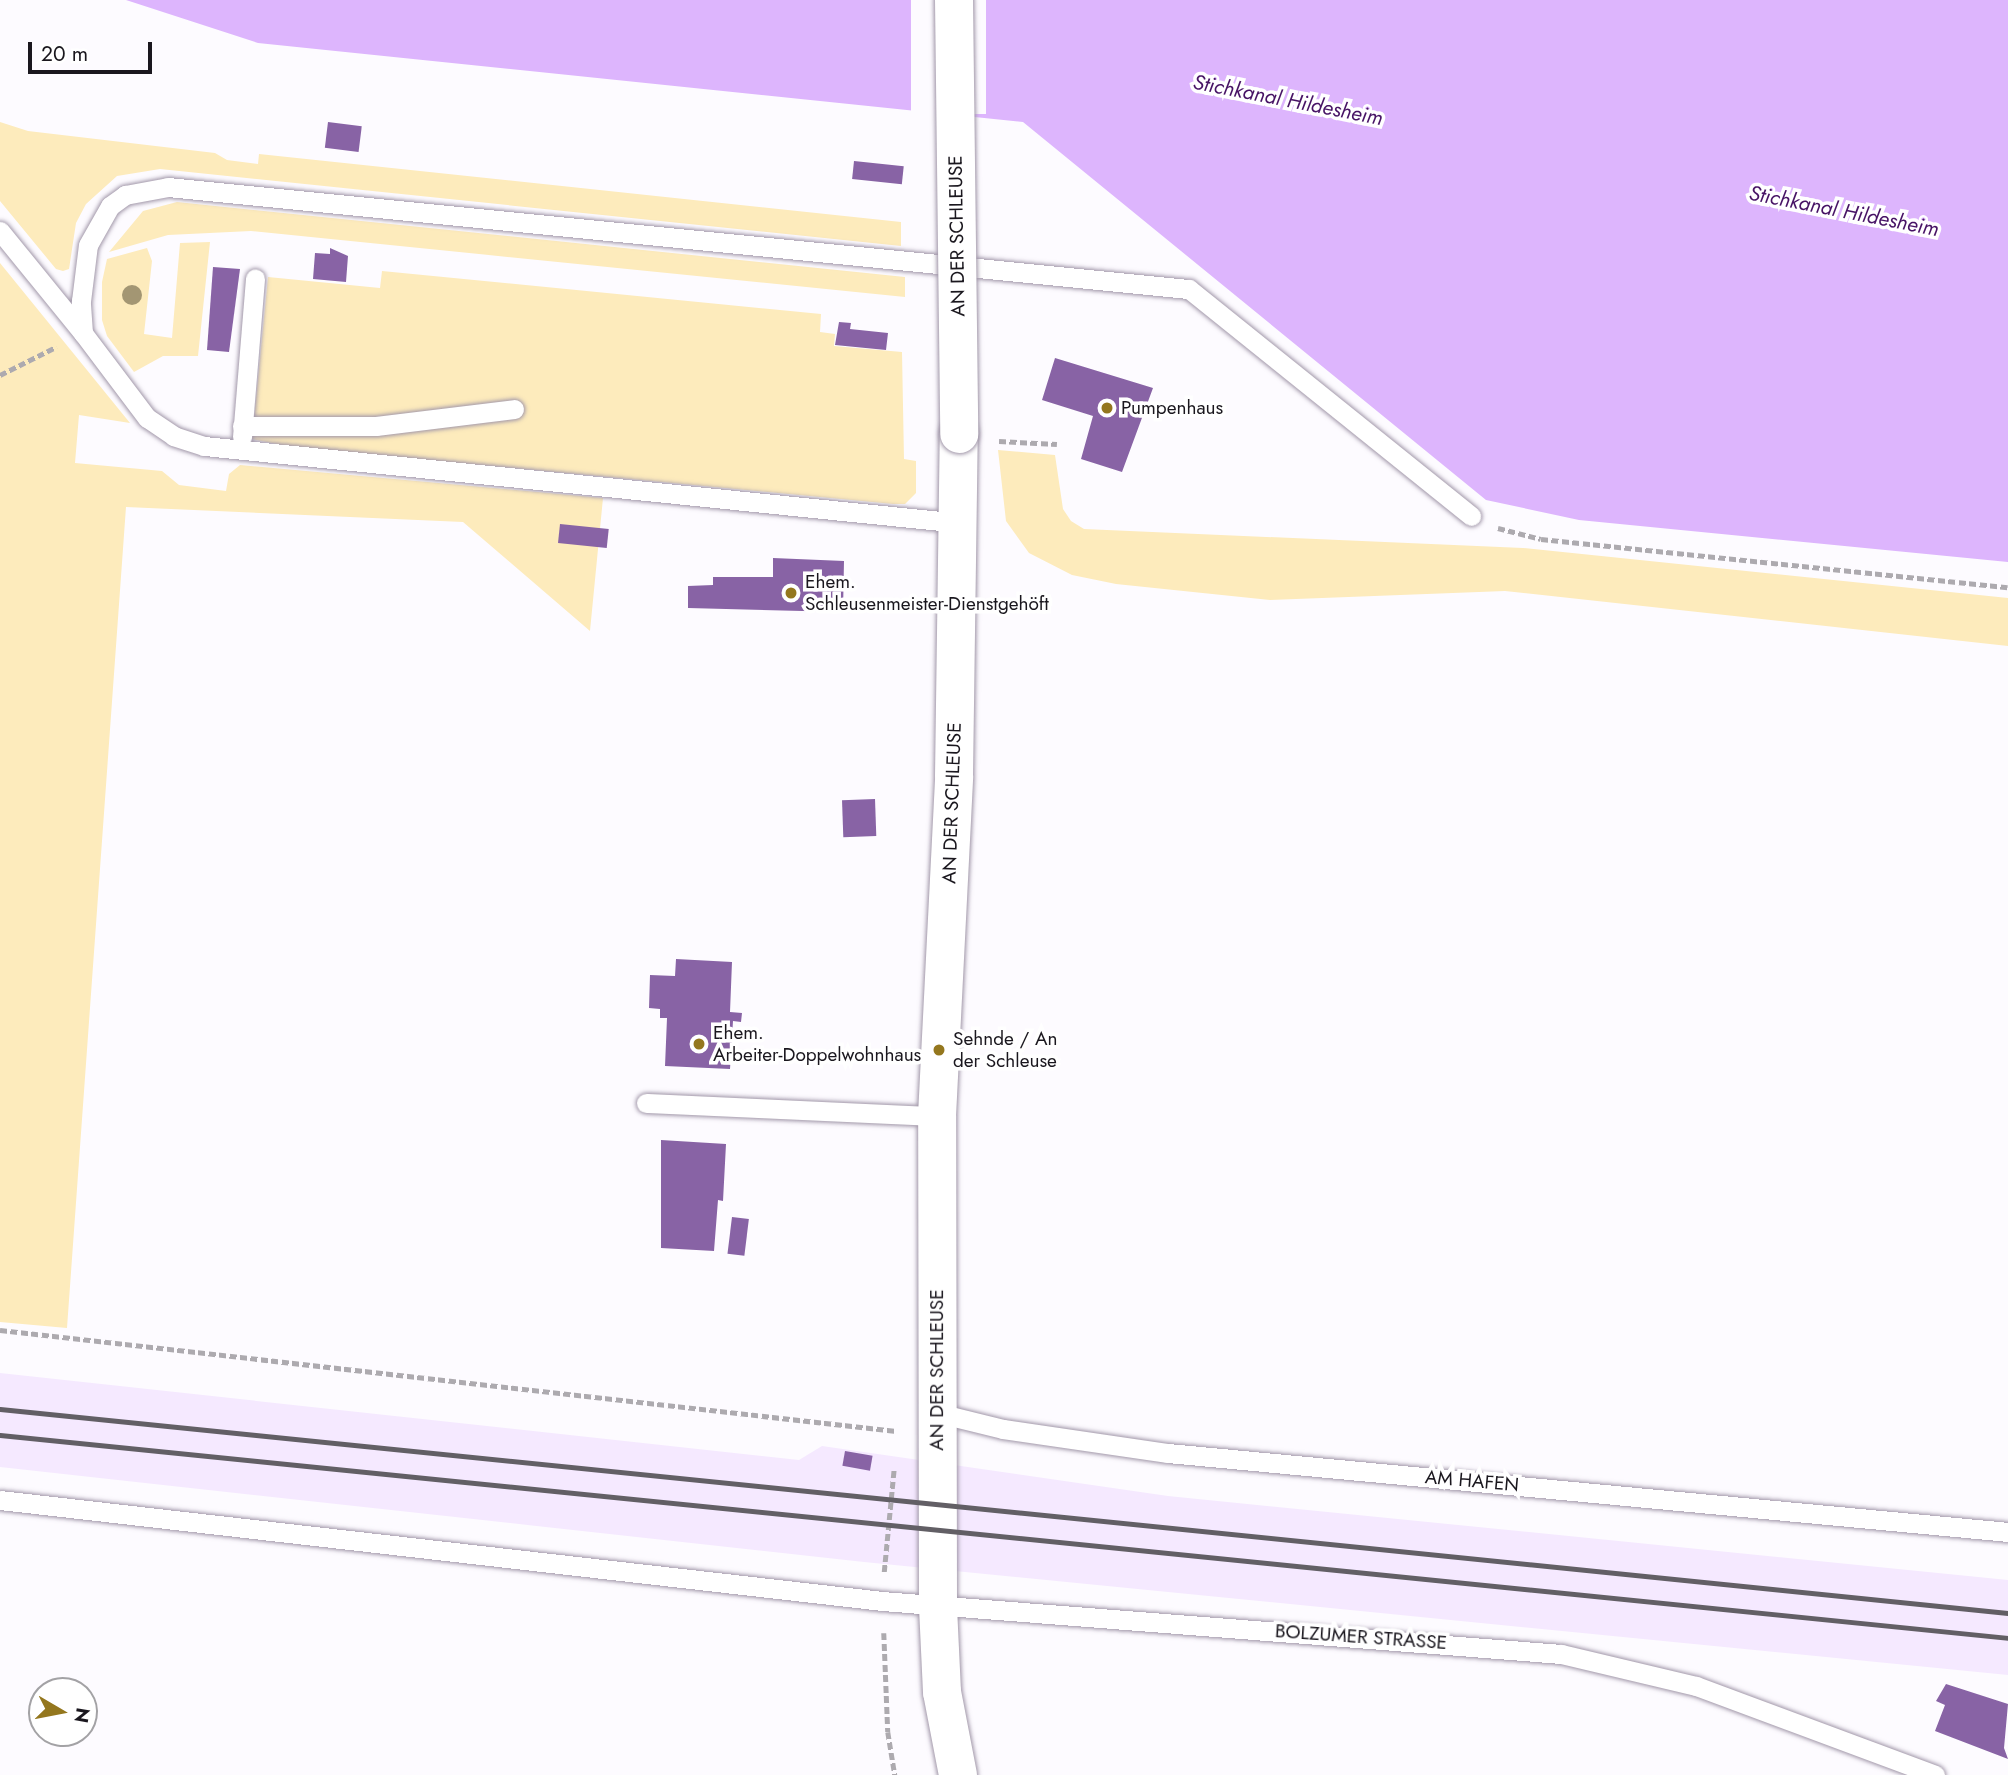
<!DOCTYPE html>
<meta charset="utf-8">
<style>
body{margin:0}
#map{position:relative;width:2008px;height:1775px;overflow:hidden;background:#fdfbff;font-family:Jost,sans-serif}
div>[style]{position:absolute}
.built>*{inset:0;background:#f5e9ff}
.green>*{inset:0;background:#fdebbc}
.water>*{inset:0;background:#ddb5fd}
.pier>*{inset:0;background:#fdfbff;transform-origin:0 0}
.building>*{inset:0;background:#8863a5;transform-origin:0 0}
.path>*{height:4.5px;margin-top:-2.25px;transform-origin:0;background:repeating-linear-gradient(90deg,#adaaaf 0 7px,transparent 0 10.5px)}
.roads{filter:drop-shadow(0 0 2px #a298aa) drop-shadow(0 0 2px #a298aa)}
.service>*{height:19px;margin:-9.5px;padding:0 9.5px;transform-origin:9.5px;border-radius:9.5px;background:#fff}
.secondary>*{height:38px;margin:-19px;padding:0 19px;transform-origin:19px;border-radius:19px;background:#fff}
.rail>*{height:5px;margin:-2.5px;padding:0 2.5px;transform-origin:2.5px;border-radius:2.5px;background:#625f65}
.bridges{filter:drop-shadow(0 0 2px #a298aa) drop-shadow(0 0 2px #a298aa)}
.secondary-bridge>*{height:38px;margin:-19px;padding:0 19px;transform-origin:19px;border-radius:19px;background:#fff}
.trees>*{width:20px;height:20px;margin:-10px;border-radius:50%;background:#a39673}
.dots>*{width:19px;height:19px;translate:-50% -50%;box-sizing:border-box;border:4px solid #fff;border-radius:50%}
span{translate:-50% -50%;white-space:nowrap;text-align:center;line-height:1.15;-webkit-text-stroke:7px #fff;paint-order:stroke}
.street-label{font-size:19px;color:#1a171e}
.poi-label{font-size:19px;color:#1a171e}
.left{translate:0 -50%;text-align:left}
.water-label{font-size:21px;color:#471365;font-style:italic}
.north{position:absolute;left:28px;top:1677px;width:70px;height:70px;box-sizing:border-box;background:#fff;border:2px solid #a3a2a5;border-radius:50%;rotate:100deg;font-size:19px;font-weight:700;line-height:28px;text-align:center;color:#1a171e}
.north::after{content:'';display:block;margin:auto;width:24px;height:32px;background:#94771e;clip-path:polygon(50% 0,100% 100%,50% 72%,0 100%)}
.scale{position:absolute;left:28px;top:42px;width:124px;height:32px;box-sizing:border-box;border:4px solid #1a171e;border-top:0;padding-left:9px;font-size:21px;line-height:24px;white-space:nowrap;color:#1a171e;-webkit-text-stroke:5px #fff;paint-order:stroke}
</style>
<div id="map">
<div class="built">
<i style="clip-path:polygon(0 1373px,799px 1460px,822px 1446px,1168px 1496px,2008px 1580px,2008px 1675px,864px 1562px,0 1467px)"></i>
</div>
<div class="green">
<i style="clip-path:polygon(0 122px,28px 131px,215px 153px,227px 160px,258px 164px,259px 154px,901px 222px,901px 246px,160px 169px,117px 176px,86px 204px,76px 223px,69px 269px,63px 271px,56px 269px,0 201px)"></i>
<i style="clip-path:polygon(177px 202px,905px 277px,905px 297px,251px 231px,168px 235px,109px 252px,143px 211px)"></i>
<i style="clip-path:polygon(210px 242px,198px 356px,163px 356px,134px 372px,107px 336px,102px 320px,102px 282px,107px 259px,147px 248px,152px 261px,144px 334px,172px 338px,180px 243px)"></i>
<i style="clip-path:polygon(0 263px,130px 423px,79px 415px,75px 463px,162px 471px,179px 485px,226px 491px,229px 474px,240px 465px,603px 498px,590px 631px,463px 522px,126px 507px,67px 1328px,0 1322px)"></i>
<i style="clip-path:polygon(382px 271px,821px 314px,820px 332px,835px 334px,834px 346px,902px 352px,904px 459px,916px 461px,916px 493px,905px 504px,893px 504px,292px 447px,252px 439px,268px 277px,380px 288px)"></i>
<i style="clip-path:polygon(998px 450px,1055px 455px,1063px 509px,1071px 521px,1084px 529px,1523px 548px,2008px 598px,2008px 646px,1505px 591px,1270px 600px,1116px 584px,1072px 575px,1029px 553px,1006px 521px)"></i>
</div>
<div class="water">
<i style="clip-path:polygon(126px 0,2008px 0,2008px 562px,1579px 520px,1486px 500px,1023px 122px,258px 43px)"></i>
</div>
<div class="pier">
<i style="left:911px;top:0;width:75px;height:114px"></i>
</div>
<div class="building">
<i style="left:328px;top:122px;width:34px;height:26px;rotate:7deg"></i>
<i style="left:854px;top:161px;width:50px;height:18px;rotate:6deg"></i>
<i style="clip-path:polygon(330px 248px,348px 256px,346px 282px,313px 279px,315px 253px,330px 254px)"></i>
<i style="clip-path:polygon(213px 267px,240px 269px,229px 352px,207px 350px)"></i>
<i style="clip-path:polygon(839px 322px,851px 323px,850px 329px,888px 333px,886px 350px,835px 345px)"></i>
<i style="clip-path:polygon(1055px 358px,1153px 388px,1122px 472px,1081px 459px,1093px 416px,1042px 400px)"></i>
<i style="left:560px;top:524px;width:49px;height:19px;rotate:6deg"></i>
<i style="clip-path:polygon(773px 558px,844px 561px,843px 612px,688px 608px,688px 586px,713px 585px,713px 577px,773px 577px)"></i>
<i style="left:875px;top:799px;width:37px;height:33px;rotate:88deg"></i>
<i style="clip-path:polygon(676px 959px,732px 962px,730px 1012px,742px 1013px,741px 1022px,733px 1021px,730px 1069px,665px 1066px,667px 1018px,660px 1018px,660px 1009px,649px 1008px,650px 975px,675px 976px)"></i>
<i style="clip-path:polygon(661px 1140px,726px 1144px,723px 1201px,718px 1200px,714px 1251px,661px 1248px)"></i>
<i style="left:732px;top:1217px;width:17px;height:37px;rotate:7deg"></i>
<i style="left:845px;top:1451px;width:28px;height:15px;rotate:10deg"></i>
<i style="clip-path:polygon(1946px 1684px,2008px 1704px,2004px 1748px,2008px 1759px,1935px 1731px,1945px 1705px,1936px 1701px)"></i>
</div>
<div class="path">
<i style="left:0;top:375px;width:63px;rotate:-26.6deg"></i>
<i style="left:999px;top:441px;width:58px;rotate:3deg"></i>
<i style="left:1498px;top:528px;width:44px;rotate:14.3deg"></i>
<i style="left:1541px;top:539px;width:469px;rotate:5.9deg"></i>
<i style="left:0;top:1330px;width:902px;rotate:6.43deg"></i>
<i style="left:884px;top:1572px;width:103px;rotate:-84.5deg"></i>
<i style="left:884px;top:1633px;width:99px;rotate:87.7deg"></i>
<i style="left:888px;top:1732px;width:44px;rotate:80.8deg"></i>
</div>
<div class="roads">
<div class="service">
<i style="left:0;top:231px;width:132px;rotate:50.9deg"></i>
<i style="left:242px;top:426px;width:134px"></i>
<i style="left:376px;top:426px;width:139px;rotate:-7deg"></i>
<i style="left:242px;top:437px;width:159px;rotate:-85.3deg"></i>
<i style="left:960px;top:523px;width:760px;rotate:-174.18deg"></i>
<i style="left:204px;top:446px;width:32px;rotate:-162deg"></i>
<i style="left:174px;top:436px;width:32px;rotate:-146deg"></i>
<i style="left:147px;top:418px;width:106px;rotate:-127deg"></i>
<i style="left:83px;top:333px;width:32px;rotate:-94deg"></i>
<i style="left:81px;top:301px;width:56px;rotate:-82.9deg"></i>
<i style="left:88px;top:245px;width:45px;rotate:-60.6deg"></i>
<i style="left:110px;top:206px;width:19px;rotate:-36deg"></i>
<i style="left:125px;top:195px;width:44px;rotate:-10.5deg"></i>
<i style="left:168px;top:187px;width:1026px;rotate:5.71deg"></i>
<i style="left:1189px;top:289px;width:362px;rotate:38.8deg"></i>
<i style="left:646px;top:1103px;width:291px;rotate:2.6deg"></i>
<i style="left:938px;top:1413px;width:67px;rotate:13.8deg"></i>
<i style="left:1003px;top:1429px;width:167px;rotate:8.3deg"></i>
<i style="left:1168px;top:1453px;width:844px;rotate:5.37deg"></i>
<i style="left:0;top:1500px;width:888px;rotate:6.53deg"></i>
<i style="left:882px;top:1601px;width:681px;rotate:4.46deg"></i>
<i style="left:1561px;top:1654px;width:139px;rotate:13.3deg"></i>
<i style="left:1696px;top:1686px;width:255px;rotate:20.4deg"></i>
</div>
<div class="secondary">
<i style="left:958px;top:1775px;width:85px;rotate:-100.9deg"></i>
<i style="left:942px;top:1692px;width:86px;rotate:-92.7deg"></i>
<i style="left:938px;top:1606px;width:490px;rotate:-90.1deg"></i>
<i style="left:937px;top:1116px;width:340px;rotate:-87.1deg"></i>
<i style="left:954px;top:776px;width:342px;rotate:-89.2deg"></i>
</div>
</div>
<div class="rail">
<i style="left:0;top:1409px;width:2018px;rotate:5.8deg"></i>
<i style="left:0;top:1435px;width:2018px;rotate:5.77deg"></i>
</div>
<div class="bridges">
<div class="secondary-bridge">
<i style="left:954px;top:0;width:434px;rotate:89.3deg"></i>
</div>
</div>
<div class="trees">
<i style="left:132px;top:295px"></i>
</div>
<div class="dots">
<i style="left:1107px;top:408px;background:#94771e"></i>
<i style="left:791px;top:593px;background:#94771e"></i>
<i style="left:699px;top:1044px;background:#94771e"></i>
<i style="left:939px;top:1050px;background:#94771e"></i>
</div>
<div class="street-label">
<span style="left:957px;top:236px;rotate:-91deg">AN DER SCHLEUSE</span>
<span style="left:952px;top:803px;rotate:-88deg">AN DER SCHLEUSE</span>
<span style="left:937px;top:1370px;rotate:-90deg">AN DER SCHLEUSE</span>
<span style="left:1472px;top:1481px;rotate:5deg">AM HAFEN</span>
<span style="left:1361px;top:1637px;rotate:4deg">BOLZUMER STRASSE</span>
</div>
<div class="poi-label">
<span class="left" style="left:1121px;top:408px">Pumpenhaus</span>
<span class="left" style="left:805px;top:593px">Ehem.<br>Schleusenmeister-Dienstgehöft</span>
<span class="left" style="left:713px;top:1044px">Ehem.<br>Arbeiter-Doppelwohnhaus</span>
<span class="left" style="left:953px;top:1050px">Sehnde / An<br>der Schleuse</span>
</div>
<div class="water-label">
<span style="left:1288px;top:100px;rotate:11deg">Stichkanal Hildesheim</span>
<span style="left:1844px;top:211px;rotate:11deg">Stichkanal Hildesheim</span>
</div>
<div class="north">N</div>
<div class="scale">20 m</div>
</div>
